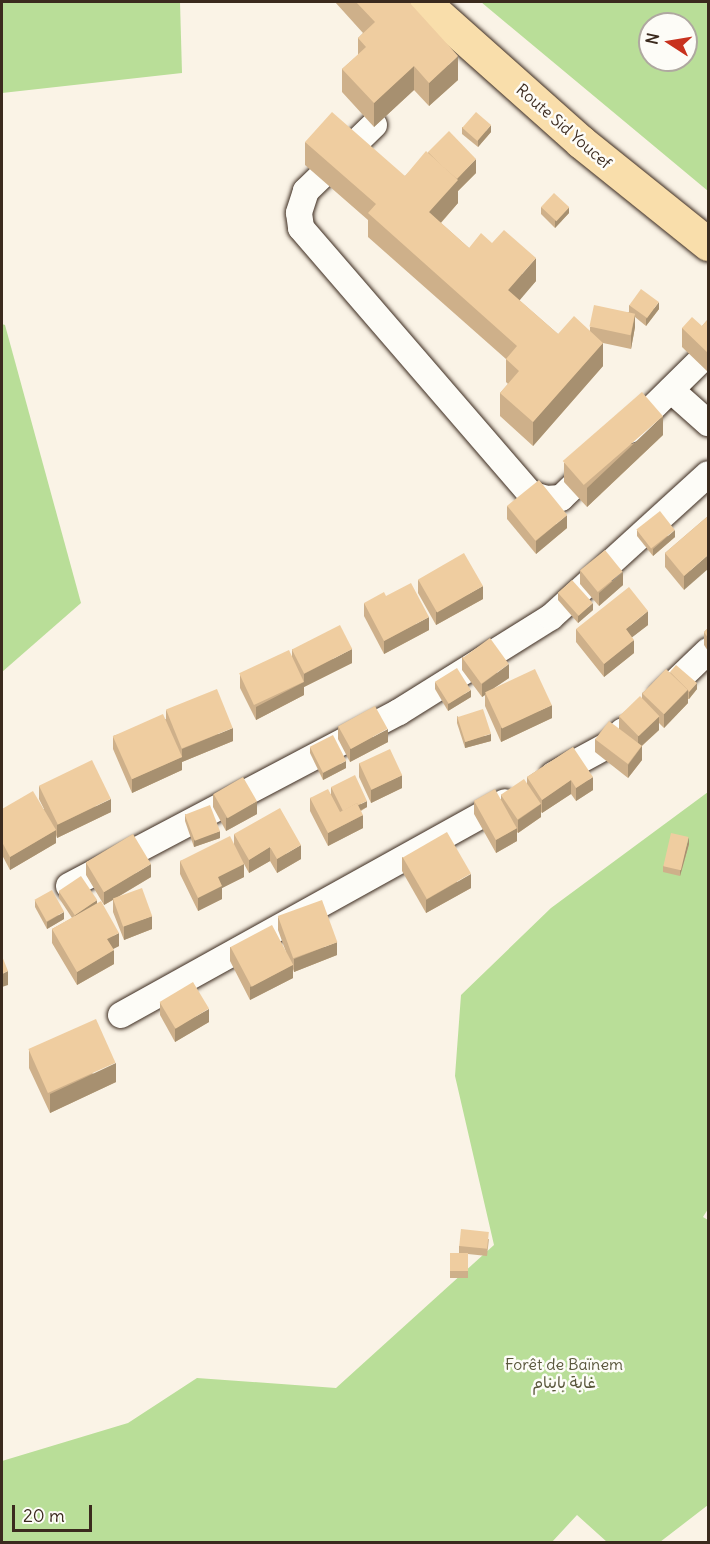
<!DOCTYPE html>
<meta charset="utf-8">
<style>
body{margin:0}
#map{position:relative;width:710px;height:1544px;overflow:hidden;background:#faf3e6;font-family:Delius,"Playpen Sans Arabic",sans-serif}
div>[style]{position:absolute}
.green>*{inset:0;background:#b9de98}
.roads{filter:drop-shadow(0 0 2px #3b2a1e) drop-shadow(0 0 2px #3b2a1e)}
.street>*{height:26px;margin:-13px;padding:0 13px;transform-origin:13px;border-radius:13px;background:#fdfcf7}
.primary>*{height:33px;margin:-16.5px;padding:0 16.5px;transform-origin:16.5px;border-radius:16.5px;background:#f9deab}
.wall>*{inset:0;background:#ceb08a}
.shaded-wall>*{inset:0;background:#a79070}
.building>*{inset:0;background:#efcda0;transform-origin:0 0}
span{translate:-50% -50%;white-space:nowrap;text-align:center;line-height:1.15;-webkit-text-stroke:5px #fdfcf7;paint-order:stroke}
.street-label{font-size:16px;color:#3b2a1e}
.park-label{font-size:16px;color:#5a573c}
.frame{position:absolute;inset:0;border:3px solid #3b2a1e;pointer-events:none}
.north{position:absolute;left:638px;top:12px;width:60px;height:60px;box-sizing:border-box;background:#fdfcf7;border:2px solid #afa8a0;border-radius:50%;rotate:282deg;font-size:16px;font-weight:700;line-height:24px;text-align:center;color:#3b2a1e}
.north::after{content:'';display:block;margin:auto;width:21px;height:27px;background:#c8321e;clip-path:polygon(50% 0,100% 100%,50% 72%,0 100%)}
.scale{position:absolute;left:12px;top:1505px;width:80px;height:27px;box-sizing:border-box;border:3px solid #3b2a1e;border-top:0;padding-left:8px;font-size:18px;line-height:21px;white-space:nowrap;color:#3b2a1e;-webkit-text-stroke:4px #fdfcf7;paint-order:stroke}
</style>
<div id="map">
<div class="green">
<i style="clip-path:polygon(2px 2px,180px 2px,182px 73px,2px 93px)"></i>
<i style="clip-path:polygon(evenodd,481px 2px,708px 2px,708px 191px,481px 2px,650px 24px,686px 24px,686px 60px,650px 60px,650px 24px)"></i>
<i style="clip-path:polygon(2px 324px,5px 325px,81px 603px,2px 672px)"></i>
<i style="clip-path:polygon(708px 792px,708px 1209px,703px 1217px,708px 1220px,708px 1505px,660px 1542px,607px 1542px,577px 1515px,552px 1542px,2px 1542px,2px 1461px,128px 1423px,197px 1378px,336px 1388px,494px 1245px,455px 1076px,461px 995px,551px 908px)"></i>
</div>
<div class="roads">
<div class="street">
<i style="left:374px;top:125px;width:95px;rotate:135.9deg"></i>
<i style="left:306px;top:191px;width:23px;rotate:108deg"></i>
<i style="left:299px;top:213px;width:15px;rotate:82deg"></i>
<i style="left:301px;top:228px;width:352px;rotate:49.2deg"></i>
<i style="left:531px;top:494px;width:16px;rotate:18deg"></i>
<i style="left:546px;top:499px;width:15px;rotate:-4deg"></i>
<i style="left:561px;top:498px;width:47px;rotate:-44.1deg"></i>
<i style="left:671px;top:390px;width:50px;rotate:41.7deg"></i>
<i style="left:630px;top:430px;width:110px;rotate:-44.6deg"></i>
<i style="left:661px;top:696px;width:65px;rotate:-43.8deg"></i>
<i style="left:553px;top:775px;width:65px;rotate:-28.5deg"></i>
<i style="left:610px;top:744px;width:18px;rotate:-45deg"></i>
<i style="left:69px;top:886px;width:373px;rotate:-27.8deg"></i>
<i style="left:399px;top:712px;width:179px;rotate:-32deg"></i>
<i style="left:551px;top:617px;width:212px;rotate:-42.3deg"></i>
<i style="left:121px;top:1015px;width:439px;rotate:-29deg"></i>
</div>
<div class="primary">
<i style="left:426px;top:2px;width:12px;rotate:48deg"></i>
<i style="left:434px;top:11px;width:197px;rotate:41.7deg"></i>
<i style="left:581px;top:142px;width:163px;rotate:38.8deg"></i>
</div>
</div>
<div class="wall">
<i style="clip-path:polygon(335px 2px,409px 2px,458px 80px,429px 106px,414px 90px,374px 127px,342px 92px,342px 69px,358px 55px,358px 38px,363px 33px)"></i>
<i style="clip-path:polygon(462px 127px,491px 132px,478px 147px,462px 134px)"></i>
<i style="clip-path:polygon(305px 142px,405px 176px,428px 154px,428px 152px,476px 173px,458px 191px,458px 203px,441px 223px,469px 248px,536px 281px,519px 300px,558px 334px,590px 331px,590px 327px,629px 312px,629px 305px,659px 309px,646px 326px,635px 317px,635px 327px,631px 349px,603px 343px,603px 366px,533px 446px,500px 416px,500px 393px,508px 384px,506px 382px,506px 359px,368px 237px,368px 220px,305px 165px)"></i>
<i style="clip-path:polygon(541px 207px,569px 213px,555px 228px,541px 214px)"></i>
<i style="clip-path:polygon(708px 319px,708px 372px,682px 347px,682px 328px,702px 326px)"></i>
<i style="clip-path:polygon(663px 435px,587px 507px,564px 482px,564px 463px)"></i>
<i style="clip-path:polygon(507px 506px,567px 528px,536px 554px,507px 519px)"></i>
<i style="clip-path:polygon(708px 516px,684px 590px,665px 567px,665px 553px)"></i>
<i style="clip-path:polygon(637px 530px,675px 537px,653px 556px,637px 536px)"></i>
<i style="clip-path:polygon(580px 570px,623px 585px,599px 606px,580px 584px)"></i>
<i style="clip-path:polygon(418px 580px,483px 599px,436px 625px,418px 593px)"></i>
<i style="clip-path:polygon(558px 593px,593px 610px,578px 623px,558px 600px)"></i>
<i style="clip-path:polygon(364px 603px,429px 630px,384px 654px,364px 616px)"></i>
<i style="clip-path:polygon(648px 625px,632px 637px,634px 653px,604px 677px,576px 642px,576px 629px)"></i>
<i style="clip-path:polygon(708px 628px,708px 651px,704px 645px,704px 632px)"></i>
<i style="clip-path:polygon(292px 649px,352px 663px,304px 687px,304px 695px,256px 720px,240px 688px,240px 675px,292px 657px)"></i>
<i style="clip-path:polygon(462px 657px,509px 678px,494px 688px,552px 718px,501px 742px,485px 706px,485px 695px,482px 697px,462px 670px)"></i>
<i style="clip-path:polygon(670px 672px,697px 689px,689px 699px,688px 699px,688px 703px,664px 728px,659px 723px,659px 730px,642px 746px,642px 760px,628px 778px,595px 752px,595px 739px,619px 729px,619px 716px,642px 698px,642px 693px)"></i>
<i style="clip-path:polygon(435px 682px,471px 697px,448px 711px,435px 689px)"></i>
<i style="clip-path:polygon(166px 710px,233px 741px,182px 762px,182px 770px,132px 793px,113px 749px,113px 736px,166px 719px)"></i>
<i style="clip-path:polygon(457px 716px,491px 741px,465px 748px,457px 723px)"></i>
<i style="clip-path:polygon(338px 726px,388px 742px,350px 762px,338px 739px)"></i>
<i style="clip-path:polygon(310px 747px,346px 768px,323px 780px,310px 753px)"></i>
<i style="clip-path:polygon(573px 747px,593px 790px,576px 801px,571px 794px,542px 813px,541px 812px,541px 817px,518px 833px,517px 832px,517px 841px,496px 853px,474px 814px,474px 801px,501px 799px,501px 795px,527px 784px,527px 777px)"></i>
<i style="clip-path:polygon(359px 763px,402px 788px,371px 803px,359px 777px)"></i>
<i style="clip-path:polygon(39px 786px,111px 812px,57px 838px,56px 835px,56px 843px,10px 870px,2px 855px,2px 809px,44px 809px,39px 799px)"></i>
<i style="clip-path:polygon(331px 787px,367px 807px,361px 811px,363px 828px,328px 846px,310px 811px,310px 798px,331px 794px)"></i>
<i style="clip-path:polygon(213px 794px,257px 814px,226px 831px,213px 807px)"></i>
<i style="clip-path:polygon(185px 814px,220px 838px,194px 847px,185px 821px)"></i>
<i style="clip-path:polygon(234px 834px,301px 859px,277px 873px,270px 861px,249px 873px,244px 864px,244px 877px,222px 888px,222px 899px,198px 911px,180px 874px,180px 861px,234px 844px)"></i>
<i style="clip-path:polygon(689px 844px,680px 876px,663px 872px,663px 866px)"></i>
<i style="clip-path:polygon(402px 857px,471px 888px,426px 913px,402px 871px)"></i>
<i style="clip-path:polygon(86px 862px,151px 877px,118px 897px,152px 929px,124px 940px,113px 912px,113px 900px,104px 905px,86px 875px)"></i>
<i style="clip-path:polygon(59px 891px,97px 903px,119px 946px,113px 949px,114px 964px,77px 985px,52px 943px,52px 929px,72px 918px,59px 898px)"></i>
<i style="clip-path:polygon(35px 900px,64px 919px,47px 929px,35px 907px)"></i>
<i style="clip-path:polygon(278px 917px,337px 955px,294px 972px,293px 969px,293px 978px,250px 1000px,230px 961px,230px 947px,286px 952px,278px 930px)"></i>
<i style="clip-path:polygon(160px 1002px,209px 1022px,175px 1042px,160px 1015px)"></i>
<i style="clip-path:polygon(29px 1050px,116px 1082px,50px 1113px,29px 1068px)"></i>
<i style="clip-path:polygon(489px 1239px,487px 1256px,468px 1254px,468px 1278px,450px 1278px,450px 1253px,459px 1253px,459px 1246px)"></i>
</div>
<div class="shaded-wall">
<i style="clip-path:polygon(458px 56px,458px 80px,429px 106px,429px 83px)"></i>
<i style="clip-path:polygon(414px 66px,414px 90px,374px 127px,374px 103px)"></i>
<i style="clip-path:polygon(491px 125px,491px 132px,478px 147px,478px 140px)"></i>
<i style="clip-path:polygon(476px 159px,476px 173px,458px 191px,458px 203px,429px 236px,429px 212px,455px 180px)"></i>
<i style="clip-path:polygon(569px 207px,569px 213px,555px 228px,555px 221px)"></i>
<i style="clip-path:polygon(536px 258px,536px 281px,508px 314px,508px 290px)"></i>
<i style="clip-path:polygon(659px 302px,659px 309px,646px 326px,646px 319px)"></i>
<i style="clip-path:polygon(635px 314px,635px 327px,631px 349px,631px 336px)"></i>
<i style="clip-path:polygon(603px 343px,603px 366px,533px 446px,533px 422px)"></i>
<i style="clip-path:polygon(663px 416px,663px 435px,587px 507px,587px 488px)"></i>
<i style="clip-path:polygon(567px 515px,567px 528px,536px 554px,536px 541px)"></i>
<i style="clip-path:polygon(675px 530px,675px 537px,653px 556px,653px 549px)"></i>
<i style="clip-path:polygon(708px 555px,708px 569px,684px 590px,684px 576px)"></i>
<i style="clip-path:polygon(623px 572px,623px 585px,599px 606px,599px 593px)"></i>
<i style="clip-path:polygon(483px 586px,483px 599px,436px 625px,436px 612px)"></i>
<i style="clip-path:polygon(593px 603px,593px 610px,578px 623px,578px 616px)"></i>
<i style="clip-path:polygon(648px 611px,648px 625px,626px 642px,626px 629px)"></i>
<i style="clip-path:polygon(429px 617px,429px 630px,384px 654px,384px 641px)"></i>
<i style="clip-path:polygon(634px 640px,634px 653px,604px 677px,604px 664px)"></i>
<i style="clip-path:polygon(352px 649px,352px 663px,304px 687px,304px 695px,256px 720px,256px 707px,304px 682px,304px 674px)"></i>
<i style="clip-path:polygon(509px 664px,509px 678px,485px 694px,485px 692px,485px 695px,482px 697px,482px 684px)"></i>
<i style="clip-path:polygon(697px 683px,697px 689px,689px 699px,689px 692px)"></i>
<i style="clip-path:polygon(471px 690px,471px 697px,448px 711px,448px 704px)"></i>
<i style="clip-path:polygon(688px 690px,688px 703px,664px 728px,664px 714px)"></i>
<i style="clip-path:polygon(552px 705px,552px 718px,501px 742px,501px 728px)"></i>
<i style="clip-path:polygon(659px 716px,659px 730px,638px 749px,638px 736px)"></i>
<i style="clip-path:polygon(233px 728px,233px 741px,182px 762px,182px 770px,132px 793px,132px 779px,182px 757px,182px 749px)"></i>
<i style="clip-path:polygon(388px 729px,388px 742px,350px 762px,350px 749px)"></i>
<i style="clip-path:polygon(491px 734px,491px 741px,465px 748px,465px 742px)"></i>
<i style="clip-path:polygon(642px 746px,642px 760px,628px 778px,628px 765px)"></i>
<i style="clip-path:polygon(346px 761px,346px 768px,323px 780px,323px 773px)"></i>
<i style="clip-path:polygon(402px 775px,402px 788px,371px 803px,371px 790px)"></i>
<i style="clip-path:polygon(593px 777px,593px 790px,576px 801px,576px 788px)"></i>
<i style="clip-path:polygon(571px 780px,571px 794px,542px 813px,542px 800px)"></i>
<i style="clip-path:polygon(111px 799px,111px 812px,57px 838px,57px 825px)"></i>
<i style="clip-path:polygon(257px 801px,257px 814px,226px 831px,226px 818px)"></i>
<i style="clip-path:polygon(367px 801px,367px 807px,343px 819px,343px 813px)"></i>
<i style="clip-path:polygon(541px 804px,541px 817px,518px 833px,518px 820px)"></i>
<i style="clip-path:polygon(363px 815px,363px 828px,328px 846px,328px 833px)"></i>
<i style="clip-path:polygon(517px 828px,517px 841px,496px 853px,496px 840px)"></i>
<i style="clip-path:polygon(56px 830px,56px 843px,10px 870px,10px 857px)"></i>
<i style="clip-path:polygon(220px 831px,220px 838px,194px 847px,194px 840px)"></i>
<i style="clip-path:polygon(689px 837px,689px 844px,680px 876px,680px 870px)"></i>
<i style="clip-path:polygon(301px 845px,301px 859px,277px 873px,277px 859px)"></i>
<i style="clip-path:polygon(270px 847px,270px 861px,249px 873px,249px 860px)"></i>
<i style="clip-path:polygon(151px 864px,151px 877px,104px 905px,104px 892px)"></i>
<i style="clip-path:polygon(244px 864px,244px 877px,222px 888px,222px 899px,198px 911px,198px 898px,218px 877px)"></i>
<i style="clip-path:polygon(471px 874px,471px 888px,426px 913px,426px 900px)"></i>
<i style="clip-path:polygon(97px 900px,97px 906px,75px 922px,75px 915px)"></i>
<i style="clip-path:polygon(64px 912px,64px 919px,47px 929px,47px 922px)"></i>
<i style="clip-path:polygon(152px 916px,152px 929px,124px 940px,124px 926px)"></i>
<i style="clip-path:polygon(119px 933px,119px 946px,107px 952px,107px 939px)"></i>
<i style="clip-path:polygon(337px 942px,337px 955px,294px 972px,294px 959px)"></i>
<i style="clip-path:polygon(114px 950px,114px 964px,77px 985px,77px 972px)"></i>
<i style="clip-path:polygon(293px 965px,293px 978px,250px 1000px,250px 987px)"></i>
<i style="clip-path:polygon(8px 971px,8px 985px,2px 987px,2px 974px)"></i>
<i style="clip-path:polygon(209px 1009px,209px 1022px,175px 1042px,175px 1028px)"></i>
<i style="clip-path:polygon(116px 1063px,116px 1082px,50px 1113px,50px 1094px)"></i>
</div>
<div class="building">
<i style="clip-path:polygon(356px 2px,409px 2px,458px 56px,429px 83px,414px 66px,374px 103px,342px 69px,366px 47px,358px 38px,375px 22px)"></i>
<i style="clip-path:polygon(332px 112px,405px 176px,426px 151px,458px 180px,429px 212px,469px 248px,481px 233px,492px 243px,504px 230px,536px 258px,508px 290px,558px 334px,574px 316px,603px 343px,533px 422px,500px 393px,519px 371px,506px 359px,517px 346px,368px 213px,376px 204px,305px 142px)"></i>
<i style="left:476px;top:112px;width:20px;height:21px;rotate:41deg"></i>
<i style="clip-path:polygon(449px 131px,476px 159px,457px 179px,442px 166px,428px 152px)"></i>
<i style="left:554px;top:193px;width:21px;height:19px;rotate:43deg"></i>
<i style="left:641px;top:289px;width:22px;height:20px;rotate:36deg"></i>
<i style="left:594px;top:305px;width:42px;height:22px;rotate:12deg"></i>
<i style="clip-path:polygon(692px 317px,702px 326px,708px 319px,708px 353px,682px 328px)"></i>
<i style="left:642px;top:392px;width:32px;height:105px;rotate:49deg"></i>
<i style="left:539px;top:480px;width:45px;height:41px;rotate:51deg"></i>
<i style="left:660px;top:511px;width:24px;height:30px;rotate:52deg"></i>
<i style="clip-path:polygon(708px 516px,708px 555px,684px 576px,665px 553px)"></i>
<i style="left:605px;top:550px;width:28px;height:32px;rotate:51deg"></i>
<i style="left:464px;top:553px;width:38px;height:53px;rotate:60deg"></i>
<i style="left:572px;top:580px;width:31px;height:19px;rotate:48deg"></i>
<i style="clip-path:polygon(411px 583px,429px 617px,384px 641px,364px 603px,384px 592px,386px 596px)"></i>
<i style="clip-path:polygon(629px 587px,648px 611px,626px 629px,634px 640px,604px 664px,576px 629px)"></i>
<i style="left:340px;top:625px;width:27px;height:54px;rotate:63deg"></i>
<i style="clip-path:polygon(708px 628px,708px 638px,704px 632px)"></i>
<i style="left:490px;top:638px;width:32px;height:34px;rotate:54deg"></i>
<i style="left:289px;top:650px;width:35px;height:55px;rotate:65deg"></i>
<i style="clip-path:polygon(676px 665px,697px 683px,689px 692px,688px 690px,670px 672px)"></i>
<i style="left:457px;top:668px;width:26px;height:26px;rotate:58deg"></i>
<i style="left:535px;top:669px;width:40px;height:55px;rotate:65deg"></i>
<i style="left:666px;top:669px;width:30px;height:34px;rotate:44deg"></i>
<i style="left:217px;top:689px;width:42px;height:55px;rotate:68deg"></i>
<i style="left:640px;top:696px;width:28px;height:29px;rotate:46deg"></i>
<i style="left:375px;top:706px;width:26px;height:42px;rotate:61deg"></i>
<i style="left:483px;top:709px;width:26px;height:27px;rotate:72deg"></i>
<i style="left:163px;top:714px;width:47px;height:55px;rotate:66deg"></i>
<i style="left:609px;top:721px;width:41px;height:23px;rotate:37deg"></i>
<i style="left:333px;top:735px;width:29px;height:26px;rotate:63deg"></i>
<i style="clip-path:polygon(573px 747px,593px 777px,576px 788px,571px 780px,542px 800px,527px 777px)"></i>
<i style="left:390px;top:749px;width:29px;height:34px;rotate:65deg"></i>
<i style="left:92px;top:760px;width:43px;height:59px;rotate:64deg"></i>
<i style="clip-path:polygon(355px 775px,367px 801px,358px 805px,357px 803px,343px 811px,331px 787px)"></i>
<i style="left:243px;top:777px;width:28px;height:34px;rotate:60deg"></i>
<i style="left:524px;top:779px;width:30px;height:28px;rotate:56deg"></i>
<i style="clip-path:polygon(328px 789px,340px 812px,357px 803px,363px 815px,328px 833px,310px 798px)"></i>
<i style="left:495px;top:789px;width:45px;height:24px;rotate:61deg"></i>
<i style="clip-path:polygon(33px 791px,56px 830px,10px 857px,2px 842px,2px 809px)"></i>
<i style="left:210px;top:805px;width:28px;height:27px;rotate:69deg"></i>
<i style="clip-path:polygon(280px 808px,301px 845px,277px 859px,270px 847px,249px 860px,234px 834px)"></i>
<i style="left:447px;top:832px;width:48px;height:51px;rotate:60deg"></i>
<i style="left:671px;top:833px;width:18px;height:34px;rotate:13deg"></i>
<i style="left:133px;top:834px;width:35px;height:55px;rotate:59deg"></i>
<i style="clip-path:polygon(230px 836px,244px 864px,218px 877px,222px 886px,198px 898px,180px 861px)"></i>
<i style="left:81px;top:876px;width:29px;height:27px;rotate:56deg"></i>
<i style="left:142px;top:888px;width:30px;height:31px;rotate:70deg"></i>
<i style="left:52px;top:890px;width:25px;height:20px;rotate:61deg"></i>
<i style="left:322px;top:900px;width:45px;height:47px;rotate:70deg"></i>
<i style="clip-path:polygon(101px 901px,119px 933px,107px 939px,114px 950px,77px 972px,52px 929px)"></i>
<i style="left:272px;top:925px;width:45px;height:47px;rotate:62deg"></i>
<i style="clip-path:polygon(2px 956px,8px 971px,2px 974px)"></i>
<i style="left:193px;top:982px;width:31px;height:39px;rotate:59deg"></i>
<i style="left:96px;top:1019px;width:48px;height:74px;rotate:66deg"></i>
<i style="left:461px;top:1229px;width:28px;height:17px;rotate:6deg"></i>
<i style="left:450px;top:1253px;width:18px;height:18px"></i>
</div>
<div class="street-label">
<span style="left:564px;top:126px;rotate:41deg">Route Sid Youcef</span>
</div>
<div class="park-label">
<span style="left:564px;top:1373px">Forêt de Baïnem<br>غابة باينام</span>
</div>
<div class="frame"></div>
<div class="north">N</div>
<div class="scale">20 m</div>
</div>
